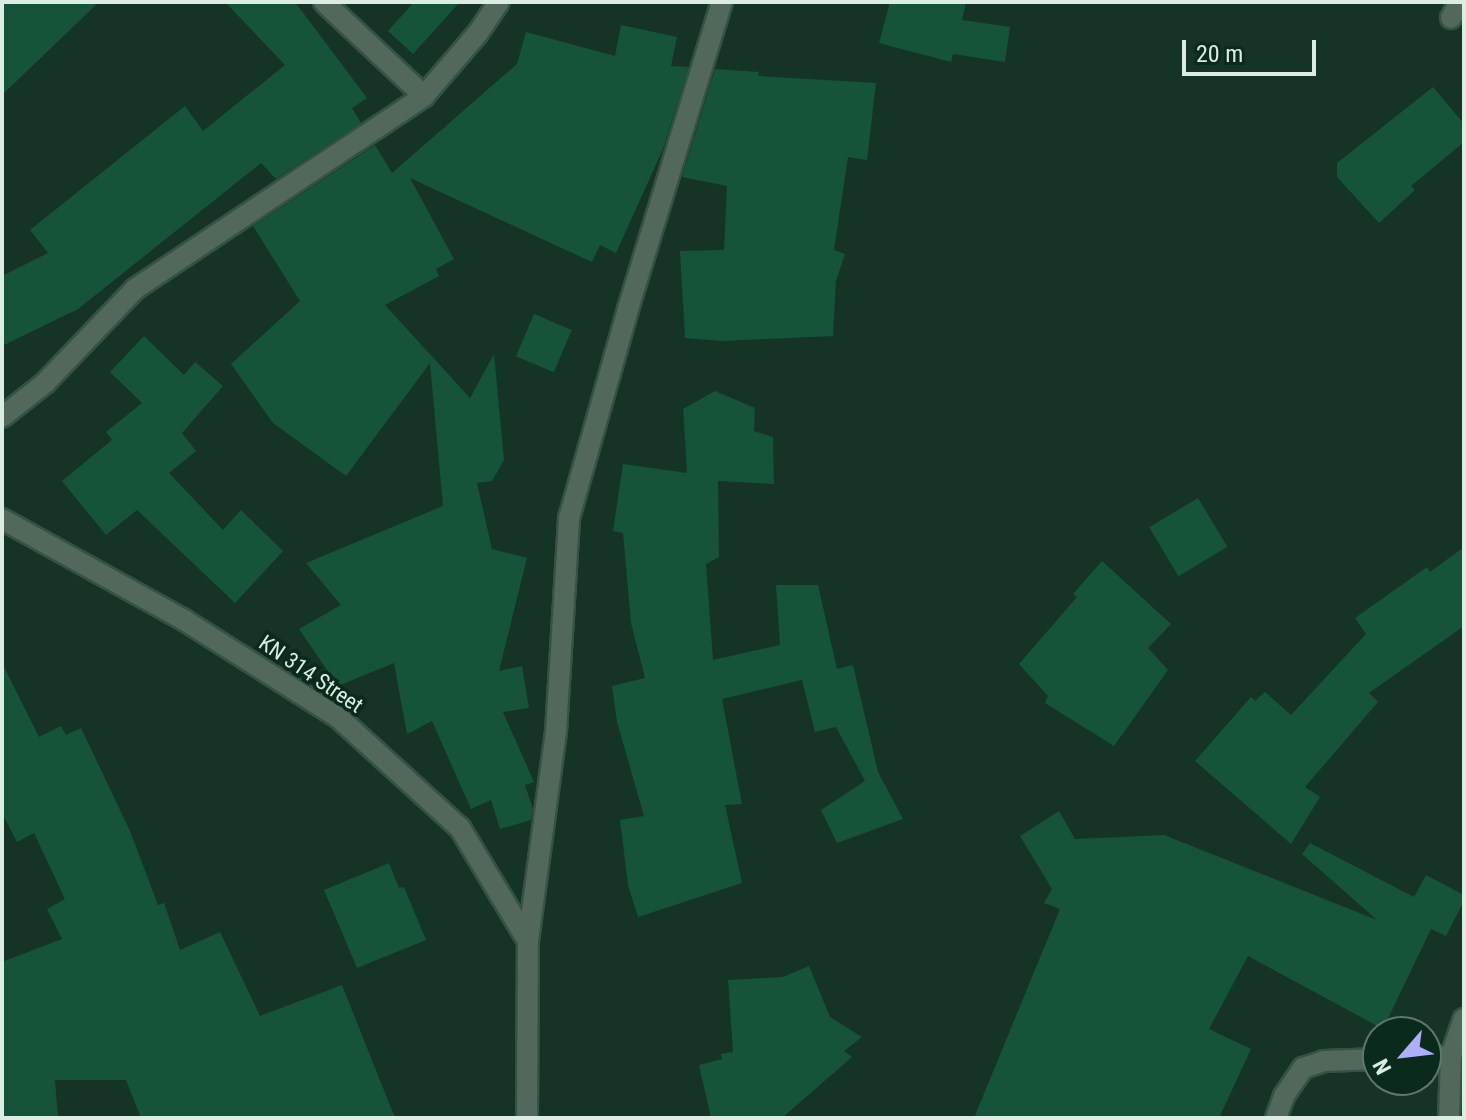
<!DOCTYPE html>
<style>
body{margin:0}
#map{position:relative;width:1466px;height:1120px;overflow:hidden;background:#153425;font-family:"Roboto Condensed",sans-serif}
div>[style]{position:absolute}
.building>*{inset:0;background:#155438;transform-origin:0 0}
.roads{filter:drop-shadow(2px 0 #355243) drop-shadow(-2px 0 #355243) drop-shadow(0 2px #355243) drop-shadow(0 -2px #355243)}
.service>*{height:20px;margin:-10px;padding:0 10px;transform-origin:10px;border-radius:10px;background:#51685b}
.minor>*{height:20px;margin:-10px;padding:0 10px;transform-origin:10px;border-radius:10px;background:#51685b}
span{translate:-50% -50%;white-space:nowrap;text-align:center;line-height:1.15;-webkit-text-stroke:7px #0a2a1b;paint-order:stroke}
.street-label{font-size:22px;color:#dbede3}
.frame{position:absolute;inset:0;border:4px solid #dbede3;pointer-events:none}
.north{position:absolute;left:1362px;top:1016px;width:80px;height:80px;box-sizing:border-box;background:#0a2a1b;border:2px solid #5e786b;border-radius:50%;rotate:242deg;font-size:22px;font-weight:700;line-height:32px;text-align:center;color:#dbede3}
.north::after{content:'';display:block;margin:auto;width:28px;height:36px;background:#afaefa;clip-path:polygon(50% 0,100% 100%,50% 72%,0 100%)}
.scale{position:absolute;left:1182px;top:40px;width:134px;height:36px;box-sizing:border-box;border:4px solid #dbede3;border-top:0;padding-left:10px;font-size:24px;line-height:28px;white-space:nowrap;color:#dbede3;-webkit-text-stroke:6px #0a2a1b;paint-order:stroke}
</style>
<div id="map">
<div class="building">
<i style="clip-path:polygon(2px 2px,99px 2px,2px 95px)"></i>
<i style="clip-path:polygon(225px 2px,295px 2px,367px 98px,352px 108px,361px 123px,276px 179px,261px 163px,78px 309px,2px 346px,2px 276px,48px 253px,30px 230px,185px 106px,203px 131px,285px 65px)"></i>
<i style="clip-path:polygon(414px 2px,460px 2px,413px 54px,388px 31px)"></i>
<i style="clip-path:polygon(890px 2px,966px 2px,962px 20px,1010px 27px,1005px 62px,953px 54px,951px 62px,879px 43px)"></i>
<i style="clip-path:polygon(621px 25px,677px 37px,671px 66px,689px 67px,663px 149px,616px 253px,600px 245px,592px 262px,410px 178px,454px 259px,436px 269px,439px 276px,385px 305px,470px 398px,494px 354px,504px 460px,492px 481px,477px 483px,492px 549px,527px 558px,499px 671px,522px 666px,529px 708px,503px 712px,534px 782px,525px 785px,533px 809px,531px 820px,500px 829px,491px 800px,471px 809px,432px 721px,407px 734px,394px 663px,338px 686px,299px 629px,341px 605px,306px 563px,443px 506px,430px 363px,346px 476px,273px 423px,231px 364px,300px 301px,253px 226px,375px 145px,392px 173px,517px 64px,526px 32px,615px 56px)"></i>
<i style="clip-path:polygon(715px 69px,759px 72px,758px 76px,876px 83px,867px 160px,848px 157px,834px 250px,845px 254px,836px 281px,833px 336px,722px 341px,685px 338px,680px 251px,724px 250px,727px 186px,682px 177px)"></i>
<i style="clip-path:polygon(1433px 87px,1464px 124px,1464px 142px,1411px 186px,1415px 190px,1379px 223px,1337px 177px,1337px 163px)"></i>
<i style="left:534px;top:314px;width:41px;height:46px;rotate:23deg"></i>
<i style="clip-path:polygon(144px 336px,184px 375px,195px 362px,223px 386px,182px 433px,196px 451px,169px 473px,223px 530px,241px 510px,283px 551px,235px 603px,137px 510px,106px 535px,62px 481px,112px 440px,106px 432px,142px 403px,110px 372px)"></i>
<i style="clip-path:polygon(715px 391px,755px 408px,754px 431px,773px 437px,774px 484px,718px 481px,719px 557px,706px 564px,713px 660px,780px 645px,776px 585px,818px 585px,837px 669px,853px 665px,878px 772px,903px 819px,837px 843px,821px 810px,865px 781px,836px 727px,815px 732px,802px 680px,722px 699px,742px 804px,725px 805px,742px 883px,638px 917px,628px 885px,620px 820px,644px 816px,617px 722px,612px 686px,645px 678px,631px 623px,623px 533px,613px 531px,623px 464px,687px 473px,683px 409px)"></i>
<i style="left:1198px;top:498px;width:57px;height:57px;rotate:59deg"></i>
<i style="clip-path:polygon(1464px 547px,1464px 626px,1369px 693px,1378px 702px,1305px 787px,1320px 797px,1291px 844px,1195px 761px,1251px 697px,1255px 701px,1265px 692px,1291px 715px,1366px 634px,1355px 618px,1427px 567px,1430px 572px)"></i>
<i style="clip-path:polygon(1102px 561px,1171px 624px,1148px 648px,1168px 670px,1114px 746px,1045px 703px,1048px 696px,1019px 664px,1077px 597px,1073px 594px)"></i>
<i style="clip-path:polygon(2px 663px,39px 737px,61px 726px,66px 735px,81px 728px,130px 831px,158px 905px,164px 903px,180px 950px,220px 932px,260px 1016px,342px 985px,395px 1118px,141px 1118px,126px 1080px,55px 1080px,58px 1118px,2px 1118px,2px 962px,62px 939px,47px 909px,65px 899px,34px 833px,17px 842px,2px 813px)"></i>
<i style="clip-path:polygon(1059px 811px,1075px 839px,1164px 835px,1377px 920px,1302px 854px,1310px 843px,1414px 897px,1426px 875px,1464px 895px,1464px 901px,1446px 936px,1431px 929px,1383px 1029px,1248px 956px,1209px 1029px,1251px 1049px,1219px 1118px,974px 1118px,1060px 909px,1044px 903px,1052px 889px,1020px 836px)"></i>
<i style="clip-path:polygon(389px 863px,399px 888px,404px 887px,426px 940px,357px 968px,324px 890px)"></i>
<i style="clip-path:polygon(809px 966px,830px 1017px,862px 1037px,844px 1051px,852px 1057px,782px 1118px,711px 1118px,699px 1065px,722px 1059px,721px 1054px,733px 1052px,728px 980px,783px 977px)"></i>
</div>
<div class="roads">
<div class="service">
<i style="left:1426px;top:1057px;width:25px;rotate:-2deg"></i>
<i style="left:1276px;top:1118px;width:23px;rotate:-70deg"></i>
<i style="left:1284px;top:1096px;width:34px;rotate:-56deg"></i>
<i style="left:1303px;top:1068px;width:22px;rotate:-18deg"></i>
<i style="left:1324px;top:1061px;width:54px;rotate:-2.1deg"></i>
</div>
<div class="minor">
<i style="left:324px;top:2px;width:137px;rotate:43.2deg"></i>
<i style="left:1451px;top:18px;width:18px;rotate:-61deg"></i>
<i style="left:2px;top:417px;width:55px;rotate:-38.3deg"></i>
<i style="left:45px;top:383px;width:130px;rotate:-46.2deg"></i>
<i style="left:135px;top:289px;width:348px;rotate:-33.7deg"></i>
<i style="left:424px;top:96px;width:83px;rotate:-49.4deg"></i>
<i style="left:478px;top:33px;width:37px;rotate:-56deg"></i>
<i style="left:2px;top:519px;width:208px;rotate:29deg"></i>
<i style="left:184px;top:620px;width:183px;rotate:32.3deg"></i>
<i style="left:339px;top:718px;width:164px;rotate:42.3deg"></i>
<i style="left:460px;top:828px;width:132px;rotate:59deg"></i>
<i style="left:527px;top:1118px;width:177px;rotate:-89.7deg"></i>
<i style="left:528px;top:941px;width:211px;rotate:-82.4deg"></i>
<i style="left:556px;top:732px;width:214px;rotate:-86.5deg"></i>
<i style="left:569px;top:518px;width:217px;rotate:-74.2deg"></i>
<i style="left:628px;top:309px;width:321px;rotate:-73deg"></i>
<i style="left:1449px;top:1118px;width:62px;rotate:-88.2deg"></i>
<i style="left:1451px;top:1056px;width:39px;rotate:-71deg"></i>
</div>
</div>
<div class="street-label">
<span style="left:311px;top:674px;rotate:34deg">KN 314 Street</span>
</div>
<div class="frame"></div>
<div class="north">N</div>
<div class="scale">20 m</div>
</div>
